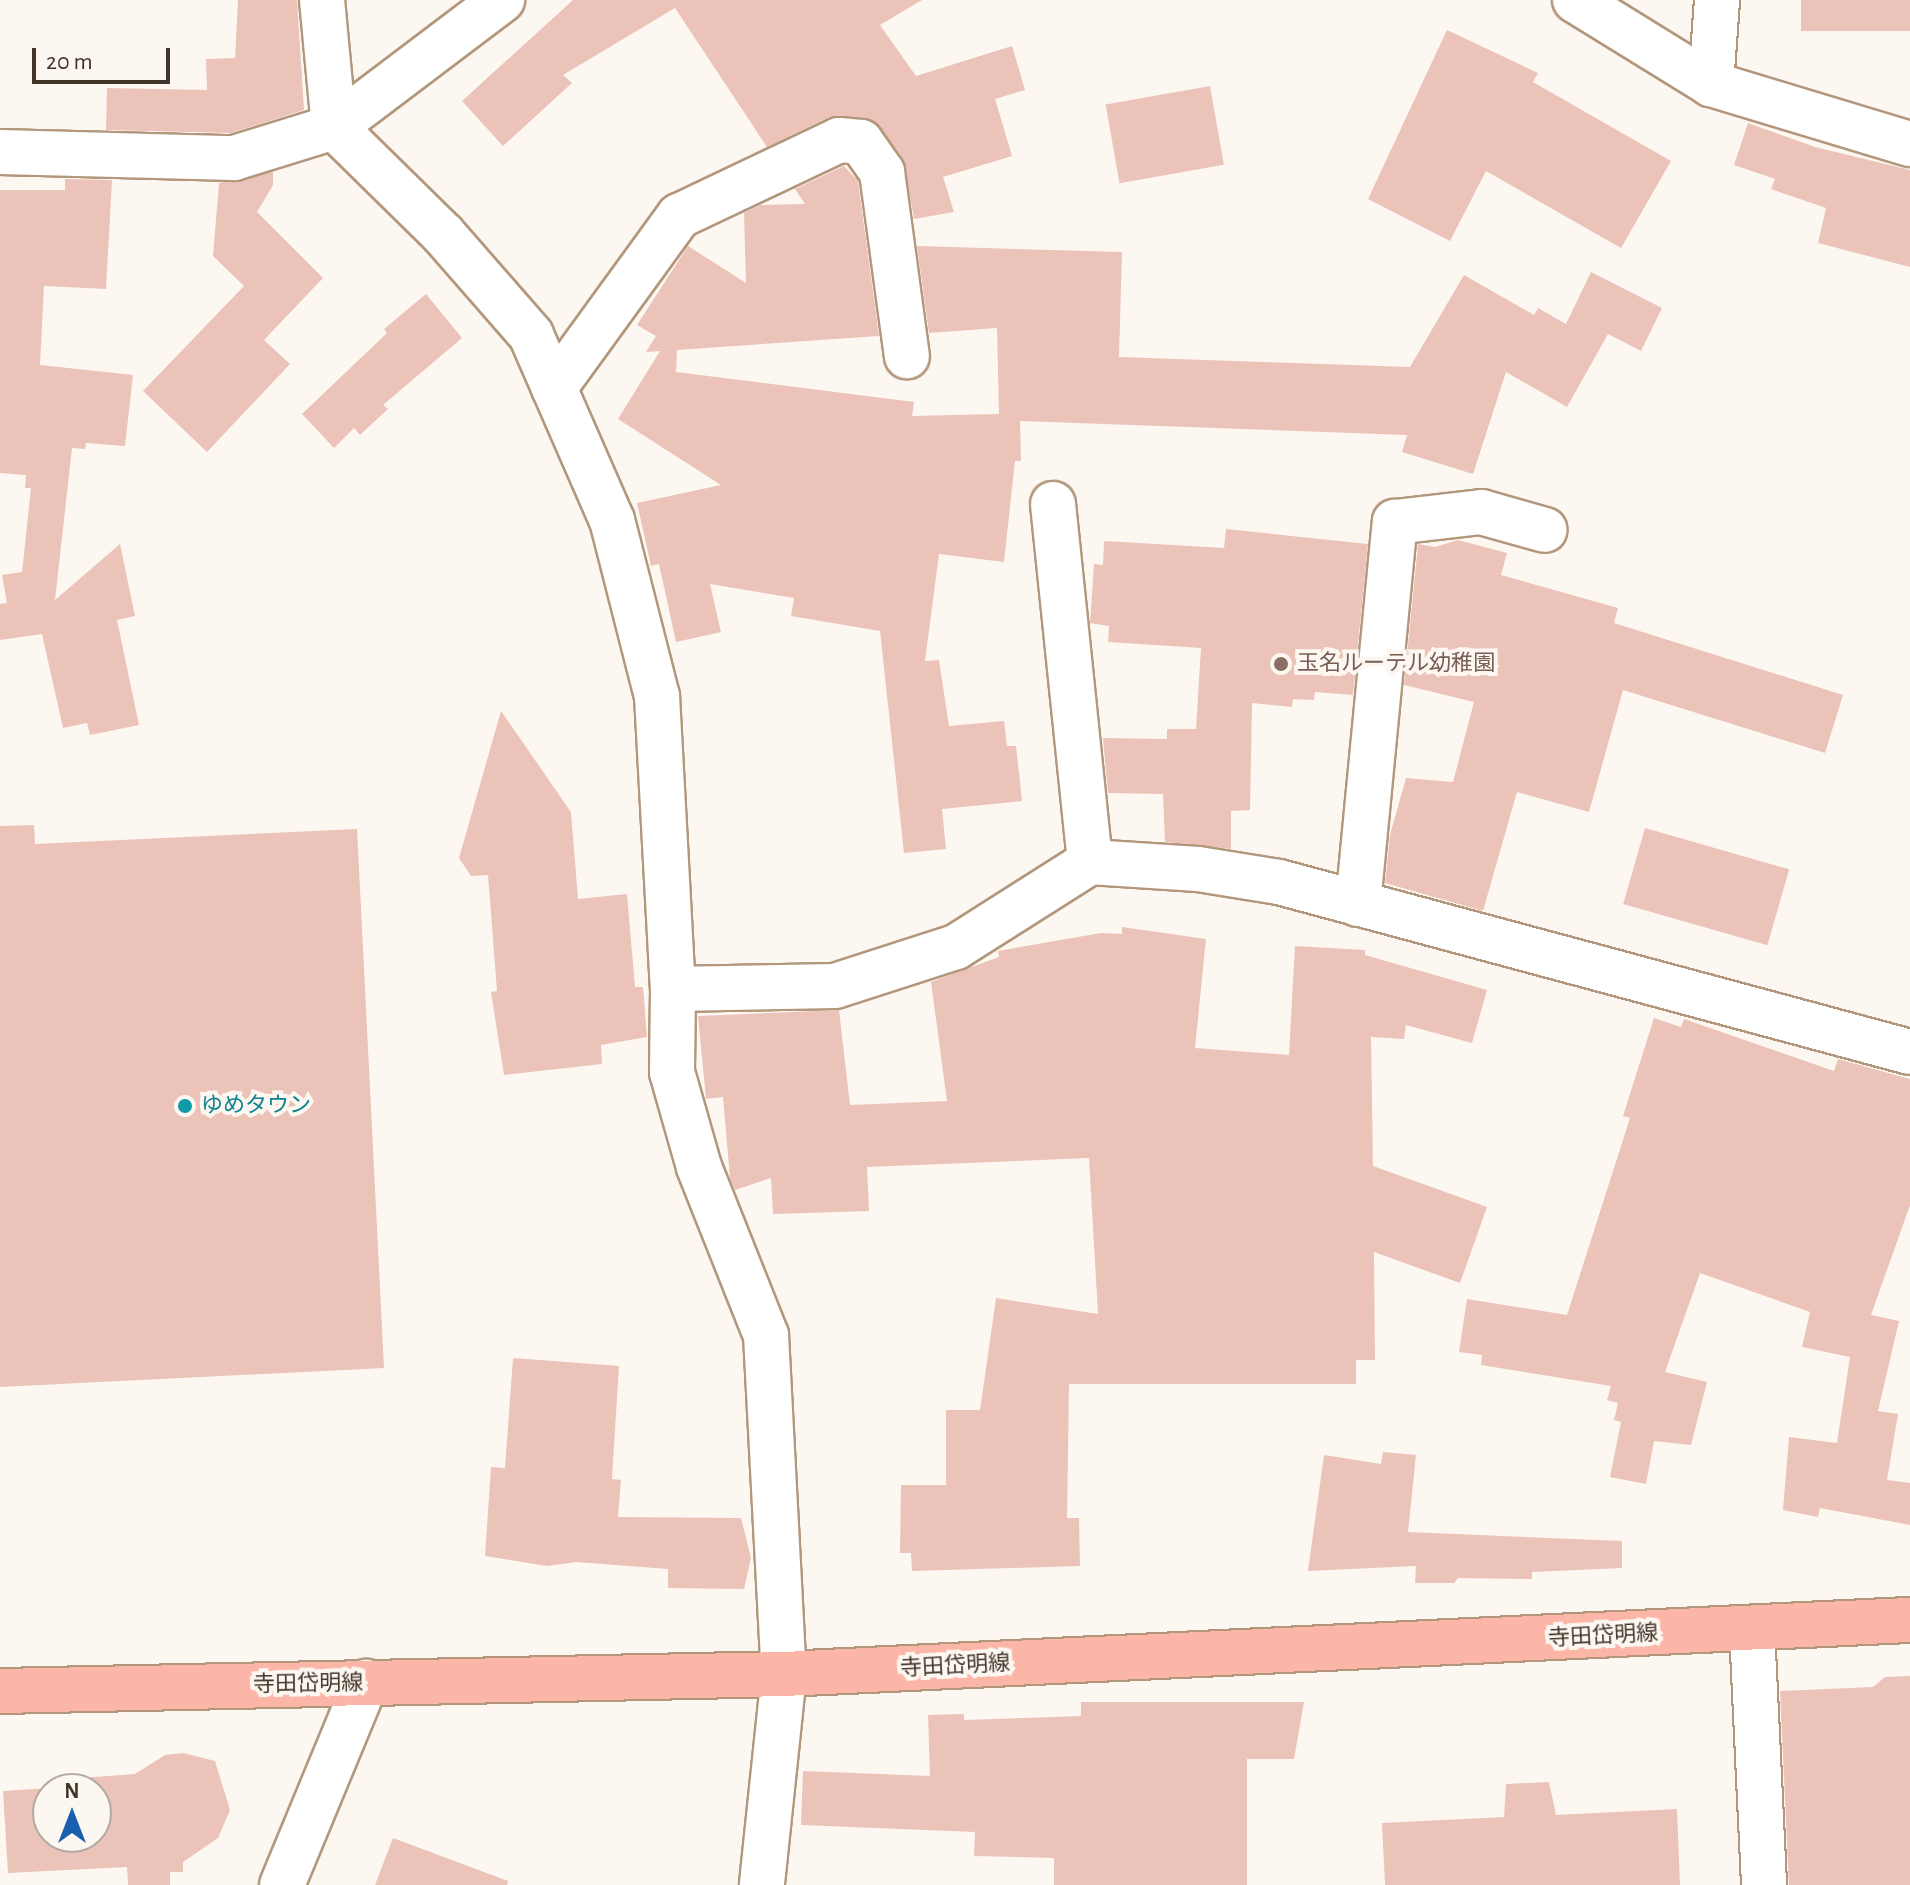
<!DOCTYPE html>
<meta charset="utf-8">
<style>
body{margin:0}
#map{position:relative;width:1910px;height:1885px;overflow:hidden;background:#fdf7f1;font-family:"Alegreya Sans","Noto Sans JP",sans-serif}
div>[style]{position:absolute}
.building>*{inset:0;background:#ecc3b8;transform-origin:0 0}
.roads{filter:drop-shadow(2px 0 #b2977c) drop-shadow(-2px 0 #b2977c) drop-shadow(0 2px #b2977c) drop-shadow(0 -2px #b2977c)}
.minor>*{height:44px;margin:-22px;padding:0 22px;transform-origin:22px;border-radius:22px;background:#fff}
.major>*{height:44px;margin:-22px;padding:0 22px;transform-origin:22px;border-radius:22px;background:#fbb6a8}
.dots>*{width:22px;height:22px;translate:-50% -50%;box-sizing:border-box;border:4px solid #fdf7f1;border-radius:50%}
span{translate:-50% -50%;white-space:nowrap;text-align:center;line-height:1.15;-webkit-text-stroke:8px #fdf7f1;paint-order:stroke}
.education-label{font-size:22px;color:#785e54}
.left{translate:0 -50%;text-align:left}
.culture-label{font-size:22px;color:#0d838f}
.street-label{font-size:22px;color:#42362b}
.north{position:absolute;left:32px;top:1773px;width:80px;height:80px;box-sizing:border-box;background:#fdf7f1;border:2px solid #b2aaa2;border-radius:50%;rotate:0deg;font-size:22px;font-weight:700;line-height:32px;text-align:center;color:#42362b}
.north::after{content:'';display:block;margin:auto;width:28px;height:36px;background:#195faf;clip-path:polygon(50% 0,100% 100%,50% 72%,0 100%)}
.scale{position:absolute;left:32px;top:48px;width:138px;height:36px;box-sizing:border-box;border:4px solid #42362b;border-top:0;padding-left:10px;font-size:24px;line-height:28px;white-space:nowrap;color:#42362b;-webkit-text-stroke:6px #fdf7f1;paint-order:stroke}
</style>
<div id="map">
<div class="building">
<i style="clip-path:polygon(238px 0,297px 0,304px 110px,231px 133px,106px 130px,107px 88px,207px 90px,206px 59px,235px 58px)"></i>
<i style="clip-path:polygon(573px 0,922px 0,880px 25px,916px 76px,1012px 46px,1025px 90px,995px 99px,1012px 156px,943px 177px,954px 212px,914px 219px,903px 158px,874px 121px,829px 117px,767px 147px,675px 8px,563px 75px,572px 83px,503px 146px,462px 101px)"></i>
<i style="left:1801px;top:0;width:109px;height:31px"></i>
<i style="clip-path:polygon(1447px 30px,1538px 73px,1533px 82px,1671px 161px,1621px 248px,1486px 171px,1450px 241px,1368px 199px)"></i>
<i style="left:1210px;top:86px;width:80px;height:106px;rotate:80deg"></i>
<i style="clip-path:polygon(1748px 123px,1815px 147px,1910px 170px,1910px 267px,1818px 243px,1826px 208px,1771px 189px,1775px 179px,1734px 165px)"></i>
<i style="clip-path:polygon(844px 166px,858px 181px,879px 336px,677px 350px,676px 372px,914px 402px,912px 416px,999px 414px,997px 328px,929px 333px,917px 246px,1122px 252px,1119px 357px,1410px 367px,1464px 275px,1534px 315px,1538px 308px,1566px 324px,1591px 272px,1662px 308px,1641px 351px,1608px 334px,1567px 407px,1506px 372px,1473px 474px,1402px 452px,1407px 435px,1020px 421px,1021px 461px,1015px 461px,1004px 562px,939px 554px,925px 661px,939px 660px,949px 726px,1004px 721px,1007px 746px,1016px 746px,1022px 801px,942px 809px,946px 849px,904px 853px,880px 631px,791px 616px,794px 598px,710px 584px,721px 632px,676px 642px,659px 564px,651px 566px,637px 503px,721px 485px,618px 419px,660px 351px,646px 352px,656px 336px,637px 325px,688px 246px,746px 283px,744px 213px,760px 205px,805px 204px,795px 189px)"></i>
<i style="clip-path:polygon(273px 172px,273px 185px,257px 212px,323px 278px,264px 340px,290px 364px,207px 452px,143px 391px,244px 286px,213px 256px,219px 183px)"></i>
<i style="clip-path:polygon(65px 179px,112px 180px,106px 289px,44px 286px,40px 365px,133px 375px,125px 446px,86px 443px,85px 449px,72px 448px,55px 600px,120px 544px,135px 616px,117px 620px,139px 725px,90px 735px,87px 723px,63px 728px,42px 634px,0 640px,0 604px,7px 603px,2px 575px,22px 572px,31px 488px,25px 488px,26px 475px,0 473px,0 190px,65px 190px)"></i>
<i style="clip-path:polygon(426px 294px,462px 338px,383px 405px,388px 409px,360px 435px,354px 428px,334px 448px,302px 414px,387px 333px,384px 329px)"></i>
<i style="clip-path:polygon(1226px 529px,1368px 544px,1353px 695px,1315px 692px,1314px 700px,1293px 699px,1292px 707px,1252px 703px,1250px 810px,1231px 811px,1231px 849px,1165px 842px,1163px 794px,1108px 793px,1103px 738px,1167px 739px,1167px 729px,1196px 729px,1201px 648px,1108px 642px,1109px 626px,1090px 623px,1094px 564px,1103px 565px,1104px 541px,1224px 548px)"></i>
<i style="clip-path:polygon(1458px 540px,1507px 553px,1501px 575px,1618px 608px,1614px 623px,1843px 695px,1825px 753px,1623px 690px,1589px 812px,1517px 792px,1483px 911px,1385px 883px,1390px 835px,1406px 778px,1453px 782px,1474px 702px,1404px 685px,1418px 544px,1435px 547px)"></i>
<i style="clip-path:polygon(501px 711px,571px 812px,578px 899px,627px 894px,635px 987px,643px 987px,647px 1037px,601px 1045px,602px 1064px,504px 1075px,491px 992px,497px 991px,488px 875px,471px 876px,459px 858px)"></i>
<i style="clip-path:polygon(34px 825px,35px 844px,357px 829px,384px 1368px,0 1387px,0 826px)"></i>
<i style="left:1645px;top:828px;width:150px;height:79px;rotate:16deg"></i>
<i style="clip-path:polygon(1122px 927px,1206px 939px,1195px 1048px,1289px 1055px,1295px 946px,1365px 950px,1365px 955px,1487px 990px,1472px 1043px,1406px 1025px,1404px 1039px,1371px 1037px,1373px 1166px,1487px 1207px,1460px 1283px,1374px 1252px,1375px 1360px,1356px 1360px,1356px 1384px,1069px 1384px,1067px 1518px,1079px 1518px,1080px 1566px,912px 1571px,911px 1553px,900px 1553px,901px 1485px,946px 1485px,946px 1410px,980px 1410px,996px 1298px,1098px 1314px,1089px 1158px,867px 1167px,869px 1211px,773px 1214px,771px 1178px,735px 1190px,730px 1178px,723px 1097px,706px 1099px,698px 1016px,839px 1010px,850px 1105px,947px 1101px,931px 982px,999px 957px,998px 951px,1101px 933px,1122px 934px)"></i>
<i style="clip-path:polygon(1654px 1018px,1681px 1027px,1684px 1019px,1834px 1071px,1838px 1059px,1910px 1079px,1910px 1205px,1871px 1315px,1899px 1321px,1878px 1411px,1898px 1414px,1887px 1480px,1910px 1483px,1910px 1525px,1820px 1508px,1818px 1517px,1783px 1510px,1789px 1437px,1837px 1443px,1850px 1357px,1802px 1347px,1810px 1312px,1700px 1273px,1665px 1372px,1707px 1382px,1691px 1445px,1654px 1441px,1646px 1484px,1610px 1477px,1621px 1422px,1614px 1420px,1618px 1403px,1607px 1400px,1611px 1386px,1481px 1365px,1482px 1355px,1459px 1352px,1467px 1299px,1567px 1315px,1630px 1118px,1623px 1116px)"></i>
<i style="clip-path:polygon(513px 1358px,619px 1366px,612px 1479px,621px 1480px,618px 1517px,741px 1518px,751px 1558px,744px 1589px,668px 1588px,668px 1569px,576px 1562px,547px 1566px,485px 1556px,491px 1467px,505px 1468px)"></i>
<i style="clip-path:polygon(1383px 1452px,1416px 1455px,1408px 1532px,1622px 1541px,1622px 1568px,1532px 1572px,1532px 1579px,1458px 1578px,1454px 1583px,1415px 1583px,1416px 1566px,1308px 1571px,1324px 1455px,1381px 1464px)"></i>
<i style="clip-path:polygon(1910px 1676px,1910px 1885px,1789px 1885px,1780px 1691px,1873px 1687px,1885px 1677px)"></i>
<i style="clip-path:polygon(1081px 1702px,1304px 1702px,1294px 1759px,1247px 1759px,1247px 1885px,1054px 1885px,1054px 1858px,974px 1856px,975px 1832px,801px 1825px,803px 1771px,930px 1776px,928px 1715px,964px 1714px,964px 1720px,1081px 1716px)"></i>
<i style="clip-path:polygon(evenodd,183px 1753px,215px 1761px,230px 1810px,218px 1838px,183px 1862px,183px 1872px,170px 1872px,170px 1885px,128px 1885px,127px 1867px,8px 1873px,3px 1791px,67px 1787px,67px 1779px,135px 1774px,165px 1755px,183px 1753px,48px 1789px,96px 1789px,96px 1837px,48px 1837px,48px 1789px)"></i>
<i style="clip-path:polygon(1549px 1782px,1556px 1815px,1677px 1809px,1680px 1885px,1385px 1885px,1382px 1823px,1504px 1817px,1506px 1784px)"></i>
<i style="clip-path:polygon(393px 1838px,508px 1881px,507px 1885px,375px 1885px)"></i>
</div>
<div class="roads">
<div class="minor">
<i style="left:322px;top:0;width:128px;rotate:84.6deg"></i>
<i style="left:334px;top:127px;width:153px;rotate:44.5deg"></i>
<i style="left:443px;top:234px;width:134px;rotate:48.9deg"></i>
<i style="left:531px;top:335px;width:202px;rotate:66.4deg"></i>
<i style="left:612px;top:520px;width:182px;rotate:75.7deg"></i>
<i style="left:657px;top:696px;width:293px;rotate:86.9deg"></i>
<i style="left:673px;top:989px;width:83px;rotate:90.7deg"></i>
<i style="left:672px;top:1072px;width:99px;rotate:74.1deg"></i>
<i style="left:699px;top:1167px;width:181px;rotate:68.3deg"></i>
<i style="left:766px;top:1335px;width:339px;rotate:87deg"></i>
<i style="left:784px;top:1674px;width:212px;rotate:96deg"></i>
<i style="left:1575px;top:0;width:160px;rotate:31.7deg"></i>
<i style="left:1711px;top:84px;width:208px;rotate:16.8deg"></i>
<i style="left:1711px;top:84px;width:84px;rotate:-85.9deg"></i>
<i style="left:0;top:152px;width:234px;rotate:1.5deg"></i>
<i style="left:234px;top:158px;width:105px;rotate:-17.2deg"></i>
<i style="left:334px;top:127px;width:211px;rotate:-37.1deg"></i>
<i style="left:554px;top:388px;width:213px;rotate:-54deg"></i>
<i style="left:679px;top:216px;width:177px;rotate:-25.4deg"></i>
<i style="left:839px;top:140px;width:22px;rotate:5deg"></i>
<i style="left:861px;top:142px;width:37px;rotate:55deg"></i>
<i style="left:882px;top:172px;width:186px;rotate:82.3deg"></i>
<i style="left:1053px;top:504px;width:360px;rotate:84.1deg"></i>
<i style="left:1358px;top:904px;width:384px;rotate:-84.5deg"></i>
<i style="left:1395px;top:522px;width:87px;rotate:-6.6deg"></i>
<i style="left:1481px;top:512px;width:66px;rotate:15.7deg"></i>
<i style="left:673px;top:989px;width:162px;rotate:-1.1deg"></i>
<i style="left:835px;top:986px;width:127px;rotate:-17.9deg"></i>
<i style="left:956px;top:947px;width:159px;rotate:-32.4deg"></i>
<i style="left:1090px;top:862px;width:108px;rotate:3.7deg"></i>
<i style="left:1198px;top:869px;width:82px;rotate:9.1deg"></i>
<i style="left:1279px;top:882px;width:653px;rotate:15.08deg"></i>
<i style="left:1752px;top:1629px;width:256px;rotate:87.3deg"></i>
<i style="left:282px;top:1885px;width:220px;rotate:-67.5deg"></i>
</div>
<div class="major">
<i style="left:0;top:1691px;width:784px;rotate:-1.24deg"></i>
<i style="left:784px;top:1674px;width:1127px;rotate:-2.75deg"></i>
</div>
</div>
<div class="dots">
<i style="left:1281px;top:664px;background:#8d6e63"></i>
<i style="left:185px;top:1106px;background:#0f9aa8"></i>
</div>
<div class="education-label">
<span class="left" style="left:1297px;top:664px">玉名ルーテル幼稚園</span>
</div>
<div class="culture-label">
<span class="left" style="left:201px;top:1106px">ゆめタウン</span>
</div>
<div class="street-label">
<span style="left:1603px;top:1636px;rotate:-3deg">寺田岱明線</span>
<span style="left:955px;top:1666px;rotate:-3deg">寺田岱明線</span>
<span style="left:308px;top:1684px;rotate:-1deg">寺田岱明線</span>
</div>
<div class="north">N</div>
<div class="scale">20 m</div>
</div>
